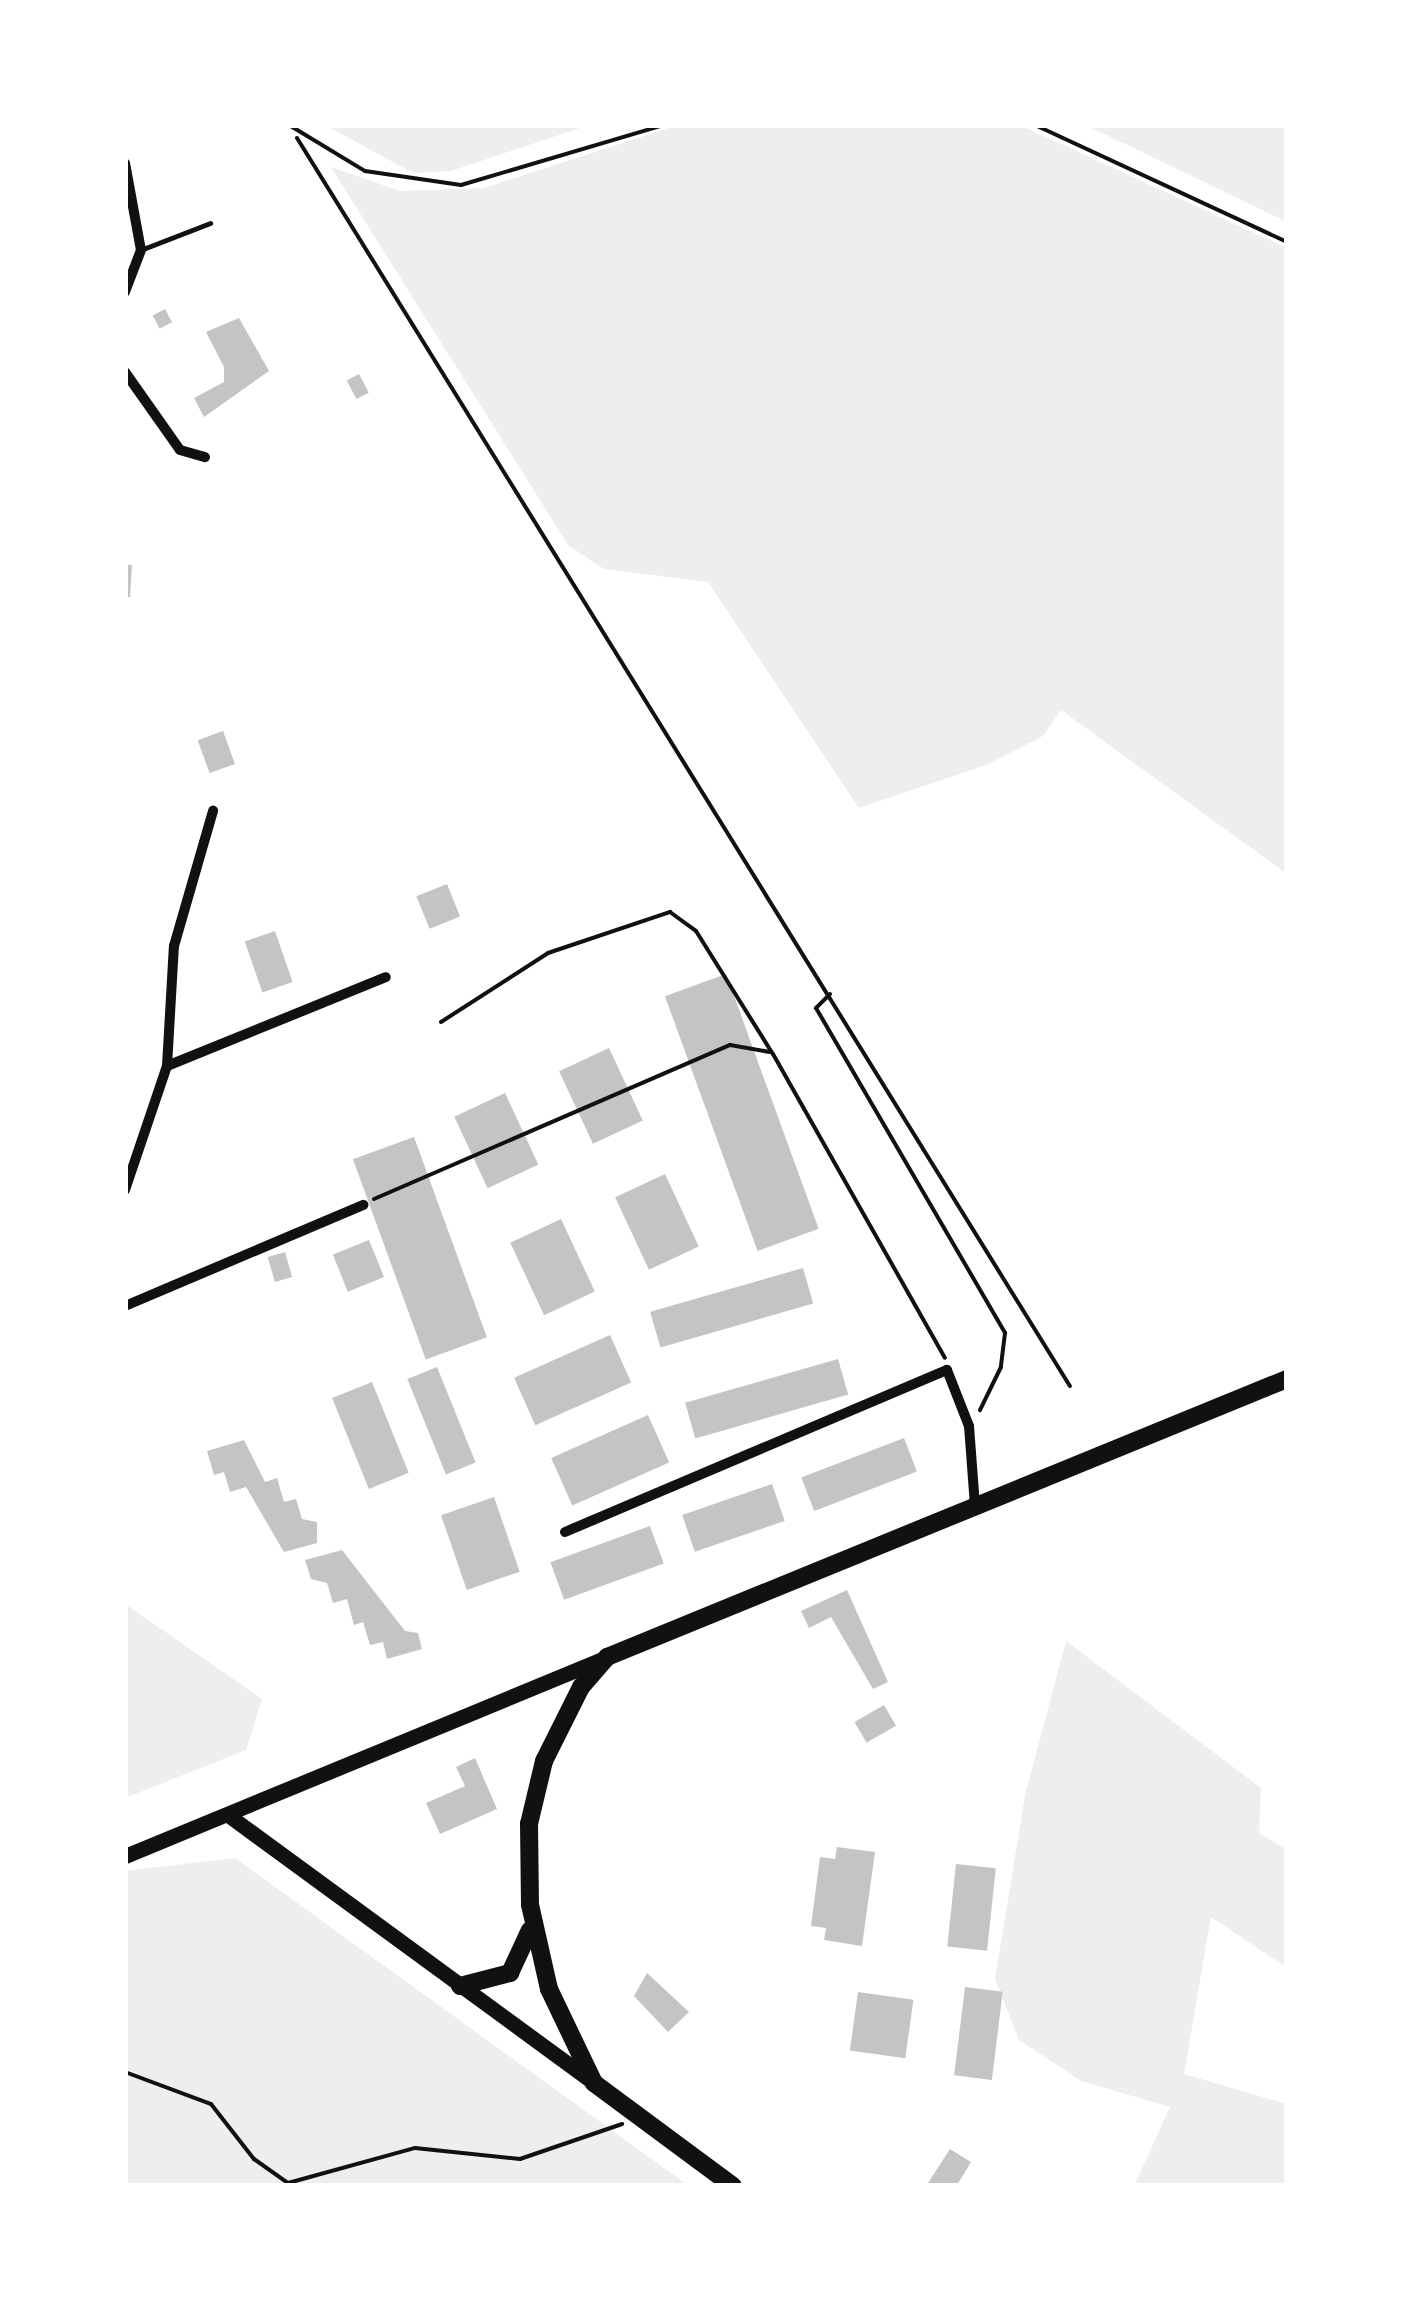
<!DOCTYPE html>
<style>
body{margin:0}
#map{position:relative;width:1412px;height:2311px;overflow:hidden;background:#fff;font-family:Manrope,sans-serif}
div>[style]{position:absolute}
.green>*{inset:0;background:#eee}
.building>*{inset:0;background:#c4c4c4;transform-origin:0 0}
.path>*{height:4px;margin:-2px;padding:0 2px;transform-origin:2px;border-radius:2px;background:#111}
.service>*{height:5px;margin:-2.5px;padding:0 2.5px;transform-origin:2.5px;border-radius:2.5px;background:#111}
.minor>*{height:10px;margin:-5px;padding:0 5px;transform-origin:5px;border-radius:5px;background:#111}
.secondary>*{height:15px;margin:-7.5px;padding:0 7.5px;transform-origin:7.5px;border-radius:7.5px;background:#111}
.trunk>*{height:18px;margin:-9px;padding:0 9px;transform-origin:9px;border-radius:9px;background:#111}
span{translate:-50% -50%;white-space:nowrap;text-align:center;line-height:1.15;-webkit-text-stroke:10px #fff;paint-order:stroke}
.frame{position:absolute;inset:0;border:128px solid #fff;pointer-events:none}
</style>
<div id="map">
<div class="green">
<i style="clip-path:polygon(325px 125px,589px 125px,451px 171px,413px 173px)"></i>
<i style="clip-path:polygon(678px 125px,1020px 125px,1287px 248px,1287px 874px,1061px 710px,1043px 736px,986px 765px,859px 808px,708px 582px,604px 569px,568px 545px,331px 167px,400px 191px,484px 188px)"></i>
<i style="clip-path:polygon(1086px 125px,1279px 125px,1287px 132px,1287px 222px)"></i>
<i style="clip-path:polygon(125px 1604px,262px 1699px,246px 1750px,125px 1798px)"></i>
<i style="clip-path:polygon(1066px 1641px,1261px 1788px,1259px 1833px,1287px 1850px,1287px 1968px,1211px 1917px,1184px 2074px,1287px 2104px,1287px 2186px,1134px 2186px,1170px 2107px,1081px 2081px,1019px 2040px,995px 1979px,1025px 1795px)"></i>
<i style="clip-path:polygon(235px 1858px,689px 2186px,125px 2186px,125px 1871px)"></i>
</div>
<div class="building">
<i style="left:165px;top:309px;width:15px;height:14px;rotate:62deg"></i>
<i style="clip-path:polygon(239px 318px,269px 371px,204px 417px,194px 398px,224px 382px,224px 367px,206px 332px)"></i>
<i style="left:359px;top:374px;width:21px;height:14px;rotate:62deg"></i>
<i style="clip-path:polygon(125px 565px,132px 565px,130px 597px,125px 597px)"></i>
<i style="left:223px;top:731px;width:35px;height:27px;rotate:70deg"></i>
<i style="left:447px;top:884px;width:35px;height:33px;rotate:68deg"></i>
<i style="left:275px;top:931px;width:54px;height:32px;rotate:71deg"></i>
<i style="left:726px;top:974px;width:271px;height:65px;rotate:70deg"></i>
<i style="left:609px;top:1048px;width:80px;height:55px;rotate:65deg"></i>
<i style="left:505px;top:1093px;width:79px;height:56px;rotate:65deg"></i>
<i style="left:414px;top:1137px;width:213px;height:65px;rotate:70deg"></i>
<i style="left:665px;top:1174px;width:80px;height:55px;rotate:65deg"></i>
<i style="left:561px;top:1219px;width:80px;height:56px;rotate:65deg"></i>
<i style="left:369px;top:1240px;width:40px;height:39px;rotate:68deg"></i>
<i style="left:285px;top:1252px;width:26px;height:18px;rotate:74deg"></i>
<i style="left:803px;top:1268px;width:37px;height:159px;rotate:74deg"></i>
<i style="left:610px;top:1335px;width:52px;height:105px;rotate:66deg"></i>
<i style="left:838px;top:1359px;width:37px;height:159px;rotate:74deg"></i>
<i style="left:437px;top:1367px;width:103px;height:32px;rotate:68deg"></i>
<i style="left:372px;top:1382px;width:98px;height:43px;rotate:68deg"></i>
<i style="left:648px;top:1415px;width:52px;height:106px;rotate:66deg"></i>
<i style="left:904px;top:1438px;width:36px;height:110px;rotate:69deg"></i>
<i style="clip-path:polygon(244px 1440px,265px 1482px,277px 1478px,284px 1502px,296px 1499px,302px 1519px,317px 1522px,317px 1543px,284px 1552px,246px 1487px,230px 1492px,224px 1472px,214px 1475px,207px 1451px)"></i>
<i style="left:772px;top:1484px;width:39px;height:95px;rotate:71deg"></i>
<i style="left:494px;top:1497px;width:79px;height:56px;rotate:71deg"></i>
<i style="left:650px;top:1526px;width:40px;height:106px;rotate:70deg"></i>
<i style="clip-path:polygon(342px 1550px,405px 1631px,418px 1633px,422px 1649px,387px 1659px,383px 1642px,370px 1645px,363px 1622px,354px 1625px,347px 1599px,333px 1603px,327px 1583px,311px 1579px,305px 1560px)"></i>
<i style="clip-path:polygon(847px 1590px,888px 1682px,873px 1689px,831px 1617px,809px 1628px,801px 1611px)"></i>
<i style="left:884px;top:1705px;width:24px;height:34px;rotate:60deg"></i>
<i style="clip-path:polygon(475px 1758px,497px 1809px,440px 1834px,426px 1803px,465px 1786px,456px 1767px)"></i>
<i style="clip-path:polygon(837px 1847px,875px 1852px,862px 1946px,824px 1940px,826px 1928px,811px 1926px,820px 1857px,835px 1859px)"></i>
<i style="left:956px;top:1864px;width:40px;height:83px;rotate:6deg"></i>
<i style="clip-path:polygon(647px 1973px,689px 2012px,668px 2032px,634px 1996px)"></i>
<i style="left:965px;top:1987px;width:38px;height:89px;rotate:7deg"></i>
<i style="left:858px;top:1992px;width:56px;height:59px;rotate:8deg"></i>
<i style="clip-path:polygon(950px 2149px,971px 2162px,962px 2177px,956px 2186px,926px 2186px)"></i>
</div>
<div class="path">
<i style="left:289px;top:125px;width:89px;rotate:31.2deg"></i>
<i style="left:365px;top:171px;width:97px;rotate:8.3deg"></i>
<i style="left:461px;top:185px;width:211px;rotate:-16.5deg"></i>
<i style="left:1035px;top:125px;width:278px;rotate:24.9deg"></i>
<i style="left:297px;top:138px;width:1468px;rotate:58.23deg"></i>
<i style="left:830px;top:994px;width:20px;rotate:135deg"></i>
<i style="left:816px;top:1008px;width:376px;rotate:59.8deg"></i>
<i style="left:1005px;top:1333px;width:34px;rotate:97deg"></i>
<i style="left:1001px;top:1367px;width:48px;rotate:116deg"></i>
<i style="left:441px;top:1022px;width:127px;rotate:-32.8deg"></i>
<i style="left:548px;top:953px;width:129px;rotate:-18.6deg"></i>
<i style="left:670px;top:912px;width:32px;rotate:36deg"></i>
<i style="left:696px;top:931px;width:145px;rotate:58deg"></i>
<i style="left:773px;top:1054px;width:349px;rotate:60.5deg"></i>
<i style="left:374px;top:1199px;width:388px;rotate:-23.4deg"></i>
<i style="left:730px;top:1045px;width:40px;rotate:10deg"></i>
<i style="left:125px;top:2072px;width:92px;rotate:20.4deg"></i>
<i style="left:211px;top:2104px;width:70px;rotate:52deg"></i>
<i style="left:254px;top:2159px;width:47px;rotate:35.4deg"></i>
<i style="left:288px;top:2183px;width:132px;rotate:-15.4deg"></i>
<i style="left:415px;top:2148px;width:106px;rotate:6deg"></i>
<i style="left:520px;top:2159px;width:108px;rotate:-18.9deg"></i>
</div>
<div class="service">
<i style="left:143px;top:249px;width:72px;rotate:-21.2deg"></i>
</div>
<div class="minor">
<i style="left:125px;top:163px;width:88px;rotate:79.6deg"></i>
<i style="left:141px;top:250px;width:45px;rotate:110.9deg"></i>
<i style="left:125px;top:372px;width:95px;rotate:54.8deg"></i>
<i style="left:180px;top:450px;width:26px;rotate:16deg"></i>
<i style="left:167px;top:1066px;width:236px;rotate:-22.1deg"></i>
<i style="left:125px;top:1190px;width:131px;rotate:-71.3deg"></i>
<i style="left:167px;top:1066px;width:120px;rotate:-86.7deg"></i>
<i style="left:174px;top:946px;width:141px;rotate:-73.9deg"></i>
<i style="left:125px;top:1306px;width:259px;rotate:-23deg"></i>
<i style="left:565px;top:1532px;width:415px;rotate:-23deg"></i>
<i style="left:947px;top:1370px;width:60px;rotate:68.6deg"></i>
<i style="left:969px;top:1426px;width:80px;rotate:85.7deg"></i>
</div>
<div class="secondary">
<i style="left:228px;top:1815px;width:454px;rotate:36.2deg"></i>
<i style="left:125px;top:1856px;width:521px;rotate:-22.43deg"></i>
</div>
<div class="trunk">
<i style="left:460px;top:1986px;width:52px;rotate:-14.6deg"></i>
<i style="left:510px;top:1973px;width:47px;rotate:-65.1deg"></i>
<i style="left:733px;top:2186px;width:173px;rotate:-143.5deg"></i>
<i style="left:594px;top:2083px;width:104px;rotate:-115.6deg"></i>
<i style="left:549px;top:1989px;width:86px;rotate:-102.7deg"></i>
<i style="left:530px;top:1905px;width:81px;rotate:-90.7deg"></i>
<i style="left:529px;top:1824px;width:65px;rotate:-76.6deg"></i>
<i style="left:544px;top:1761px;width:83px;rotate:-63.4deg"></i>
<i style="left:581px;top:1687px;width:40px;rotate:-49deg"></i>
<i style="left:607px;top:1657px;width:735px;rotate:-22.24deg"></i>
</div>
<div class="frame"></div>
</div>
